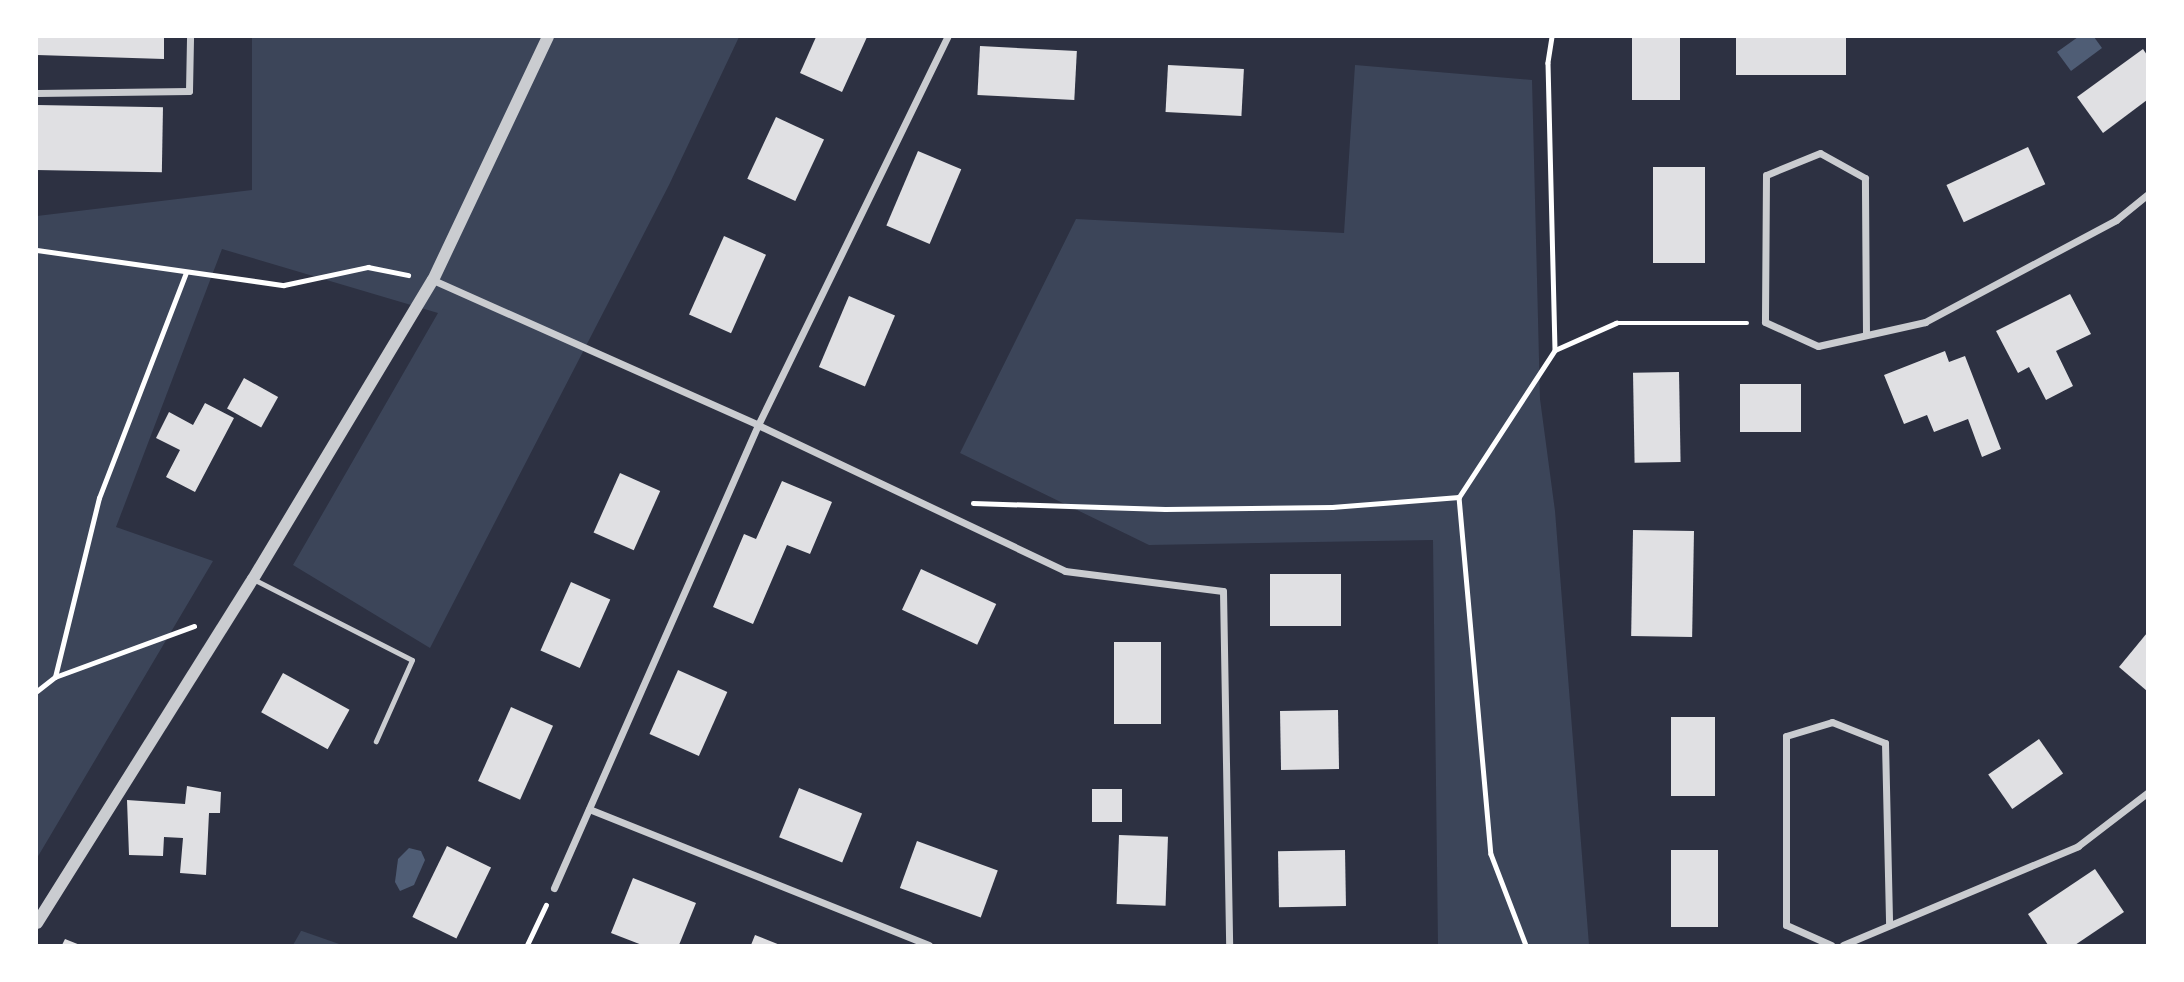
<!DOCTYPE html>
<style>
body{margin:0}
#map{position:relative;width:2184px;height:982px;overflow:hidden;background:#2d3142;font-family:Overpass,sans-serif}
div>[style]{position:absolute}
.green>*{inset:0;background:#3c4559}
.water>*{inset:0;background:#4f5d75}
.building>*{inset:0;background:#e0e0e3;transform-origin:0 0}
.path>*{height:4.5px;margin:-2.25px;padding:0 2.25px;transform-origin:2.25px;border-radius:2.25px;background:#fff}
.service>*{height:5px;margin:-2.5px;padding:0 2.5px;transform-origin:2.5px;border-radius:2.5px;background:#caccd0}
.minor>*{height:7px;margin:-3.5px;padding:0 3.5px;transform-origin:3.5px;border-radius:3.5px;background:#caccd0}
.tertiary>*{height:12px;margin:-6px;padding:0 6px;transform-origin:6px;border-radius:6px;background:#caccd0}
span{translate:-50% -50%;white-space:nowrap;text-align:center;line-height:1.15;-webkit-text-stroke:7px #fff;paint-order:stroke}
.frame{position:absolute;inset:0;border:38px solid #fff;pointer-events:none}
</style>
<div id="map">
<div class="green">
<i style="clip-path:polygon(252px 37px,739px 37px,669px 185px,430px 648px,293px 565px,438px 313px,222px 249px,116px 527px,213px 561px,37px 858px,37px 216px,252px 190px)"></i>
<i style="clip-path:polygon(1355px 65px,1532px 80px,1540px 399px,1555px 511px,1589px 945px,1438px 945px,1433px 540px,1149px 545px,960px 453px,1076px 219px,1344px 233px)"></i>
<i style="clip-path:polygon(301px 931px,302px 931px,342px 945px,293px 945px)"></i>
</div>
<div class="water">
<i style="clip-path:polygon(2078px 37px,2094px 37px,2102px 48px,2071px 71px,2057px 52px)"></i>
<i style="clip-path:polygon(409px 848px,421px 851px,425px 860px,414px 885px,400px 891px,395px 882px,398px 859px)"></i>
</div>
<div class="building">
<i style="clip-path:polygon(37px 37px,164px 37px,164px 59px,37px 55px)"></i>
<i style="clip-path:polygon(816px 37px,867px 37px,842px 92px,800px 73px)"></i>
<i style="left:1632px;top:37px;width:48px;height:63px"></i>
<i style="left:1736px;top:37px;width:110px;height:38px"></i>
<i style="left:980px;top:46px;width:97px;height:49px;rotate:3deg"></i>
<i style="clip-path:polygon(2143px 49px,2147px 55px,2147px 100px,2103px 133px,2077px 97px)"></i>
<i style="left:1168px;top:65px;width:76px;height:47px;rotate:3deg"></i>
<i style="left:37px;top:105px;width:126px;height:65px;rotate:1deg"></i>
<i style="left:776px;top:117px;width:53px;height:68px;rotate:25deg"></i>
<i style="left:2028px;top:147px;width:41px;height:90px;rotate:65deg"></i>
<i style="left:918px;top:151px;width:47px;height:81px;rotate:23deg"></i>
<i style="left:1653px;top:167px;width:52px;height:96px"></i>
<i style="left:724px;top:236px;width:46px;height:86px;rotate:24deg"></i>
<i style="clip-path:polygon(2070px 294px,2091px 334px,2056px 351px,2073px 386px,2046px 400px,2029px 367px,2018px 373px,1996px 331px)"></i>
<i style="left:849px;top:296px;width:50px;height:77px;rotate:23deg"></i>
<i style="clip-path:polygon(1945px 351px,1949px 362px,1965px 356px,2001px 449px,1982px 457px,1968px 419px,1934px 432px,1927px 415px,1904px 424px,1884px 375px)"></i>
<i style="left:1679px;top:372px;width:90px;height:46px;rotate:89deg"></i>
<i style="left:244px;top:378px;width:39px;height:35px;rotate:29deg"></i>
<i style="left:1740px;top:384px;width:61px;height:48px"></i>
<i style="clip-path:polygon(205px 403px,234px 418px,195px 492px,166px 477px,180px 450px,156px 438px,169px 412px,193px 425px)"></i>
<i style="left:620px;top:473px;width:44px;height:65px;rotate:24deg"></i>
<i style="clip-path:polygon(782px 481px,832px 502px,810px 554px,787px 545px,753px 624px,713px 607px,744px 534px,756px 539px)"></i>
<i style="left:1633px;top:530px;width:61px;height:106px;rotate:1deg"></i>
<i style="left:921px;top:569px;width:83px;height:45px;rotate:25deg"></i>
<i style="left:1270px;top:574px;width:71px;height:52px"></i>
<i style="left:571px;top:582px;width:43px;height:75px;rotate:24deg"></i>
<i style="clip-path:polygon(2147px 633px,2147px 691px,2119px 667px)"></i>
<i style="left:1114px;top:642px;width:47px;height:82px"></i>
<i style="left:678px;top:670px;width:54px;height:70px;rotate:24deg"></i>
<i style="left:283px;top:673px;width:76px;height:45px;rotate:29deg"></i>
<i style="left:511px;top:707px;width:46px;height:81px;rotate:24deg"></i>
<i style="left:1338px;top:710px;width:59px;height:58px;rotate:89deg"></i>
<i style="left:1671px;top:717px;width:44px;height:79px"></i>
<i style="left:2039px;top:739px;width:42px;height:62px;rotate:55deg"></i>
<i style="clip-path:polygon(187px 786px,221px 792px,220px 813px,209px 813px,206px 875px,180px 873px,183px 838px,164px 837px,163px 856px,129px 855px,127px 800px,185px 804px)"></i>
<i style="left:799px;top:788px;width:68px;height:53px;rotate:22deg"></i>
<i style="left:1092px;top:789px;width:30px;height:33px"></i>
<i style="left:1119px;top:835px;width:49px;height:69px;rotate:2deg"></i>
<i style="left:917px;top:841px;width:86px;height:50px;rotate:20deg"></i>
<i style="left:447px;top:846px;width:49px;height:79px;rotate:26deg"></i>
<i style="left:1345px;top:850px;width:56px;height:67px;rotate:89deg"></i>
<i style="left:1671px;top:850px;width:47px;height:77px"></i>
<i style="clip-path:polygon(2095px 869px,2124px 912px,2075px 945px,2048px 945px,2028px 914px)"></i>
<i style="clip-path:polygon(633px 878px,696px 903px,679px 945px,642px 945px,611px 933px)"></i>
<i style="clip-path:polygon(755px 935px,780px 945px,751px 945px)"></i>
<i style="clip-path:polygon(65px 939px,80px 945px,62px 945px)"></i>
</div>
<div class="path">
<i style="left:1552px;top:37px;width:26px;rotate:99deg"></i>
<i style="left:1548px;top:63px;width:287px;rotate:88.6deg"></i>
<i style="left:37px;top:250px;width:249px;rotate:8.1deg"></i>
<i style="left:284px;top:285px;width:86px;rotate:-12.1deg"></i>
<i style="left:368px;top:267px;width:41px;rotate:11.3deg"></i>
<i style="left:1459px;top:497px;width:358px;rotate:84.9deg"></i>
<i style="left:1491px;top:854px;width:97px;rotate:69deg"></i>
<i style="left:973px;top:503px;width:192px;rotate:1.8deg"></i>
<i style="left:1165px;top:509px;width:167px;rotate:-0.7deg"></i>
<i style="left:1332px;top:507px;width:127px;rotate:-4.5deg"></i>
<i style="left:1459px;top:497px;width:176px;rotate:-56.9deg"></i>
<i style="left:1555px;top:350px;width:67px;rotate:-23.9deg"></i>
<i style="left:1616px;top:323px;width:131px"></i>
<i style="left:55px;top:677px;width:184px;rotate:-76.2deg"></i>
<i style="left:99px;top:498px;width:241px;rotate:-68.9deg"></i>
<i style="left:37px;top:691px;width:23px;rotate:-38deg"></i>
<i style="left:55px;top:677px;width:148px;rotate:-20.1deg"></i>
<i style="left:527px;top:945px;width:44px;rotate:-64.6deg"></i>
</div>
<div class="service">
<i style="left:253px;top:579px;width:178px;rotate:27deg"></i>
<i style="left:412px;top:660px;width:89px;rotate:114deg"></i>
</div>
<div class="minor">
<i style="left:37px;top:93px;width:152px;rotate:-0.8deg"></i>
<i style="left:189px;top:91px;width:54px;rotate:-88.9deg"></i>
<i style="left:433px;top:280px;width:356px;rotate:24deg"></i>
<i style="left:758px;top:425px;width:340px;rotate:25.4deg"></i>
<i style="left:1065px;top:571px;width:159px;rotate:7.2deg"></i>
<i style="left:1223px;top:591px;width:354px;rotate:89deg"></i>
<i style="left:1866px;top:334px;width:156px;rotate:-90.4deg"></i>
<i style="left:1865px;top:178px;width:51px;rotate:-150.9deg"></i>
<i style="left:1820px;top:153px;width:58px;rotate:157.8deg"></i>
<i style="left:1766px;top:175px;width:147px;rotate:90.4deg"></i>
<i style="left:1765px;top:322px;width:58px;rotate:24.4deg"></i>
<i style="left:1818px;top:346px;width:110px;rotate:-12.6deg"></i>
<i style="left:1925px;top:322px;width:217px;rotate:-28.1deg"></i>
<i style="left:2116px;top:220px;width:40px;rotate:-39deg"></i>
<i style="left:589px;top:809px;width:366px;rotate:21.8deg"></i>
<i style="left:554px;top:888px;width:506px;rotate:-66.22deg"></i>
<i style="left:758px;top:425px;width:432px;rotate:-64deg"></i>
<i style="left:1831px;top:945px;width:49px;rotate:-156deg"></i>
<i style="left:1786px;top:925px;width:189px;rotate:-90deg"></i>
<i style="left:1786px;top:736px;width:48px;rotate:-16.9deg"></i>
<i style="left:1832px;top:722px;width:57px;rotate:21.6deg"></i>
<i style="left:1885px;top:743px;width:182px;rotate:88.7deg"></i>
<i style="left:1843px;top:945px;width:255px;rotate:-22.8deg"></i>
<i style="left:2078px;top:846px;width:87px;rotate:-37.5deg"></i>
</div>
<div class="tertiary">
<i style="left:37px;top:923px;width:406px;rotate:-57.9deg"></i>
<i style="left:253px;top:579px;width:349px;rotate:-59deg"></i>
<i style="left:433px;top:280px;width:269px;rotate:-64.7deg"></i>
</div>
<div class="frame"></div>
</div>
